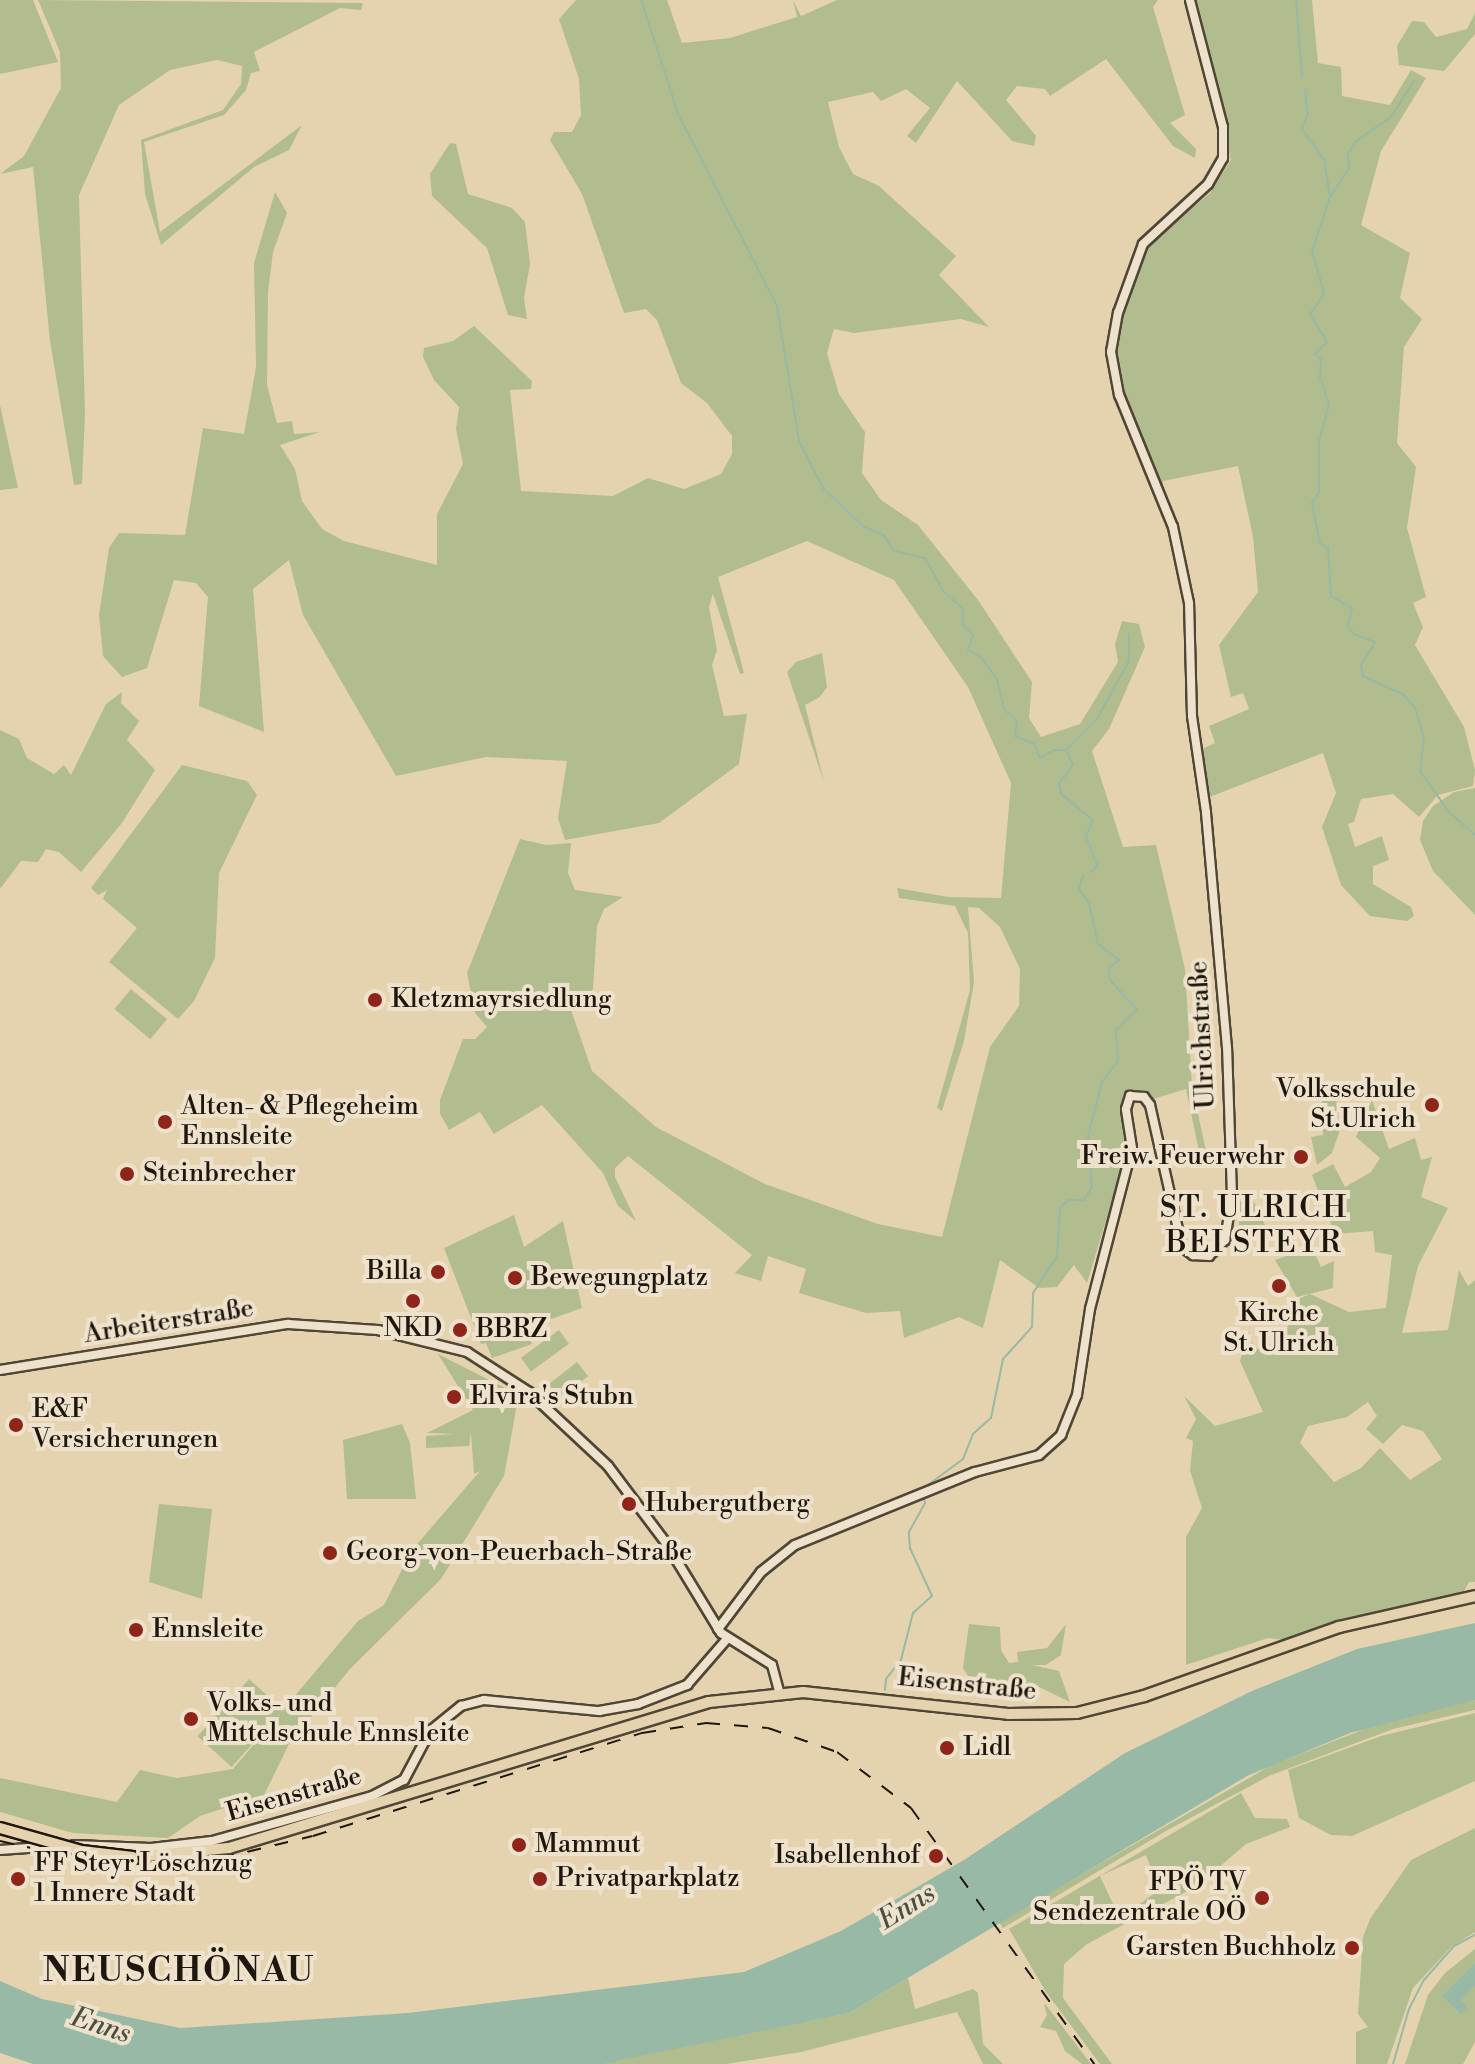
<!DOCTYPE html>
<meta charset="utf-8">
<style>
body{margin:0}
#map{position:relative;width:1475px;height:2064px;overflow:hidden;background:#e5d3b0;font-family:"Libre Bodoni",serif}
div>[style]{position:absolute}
.green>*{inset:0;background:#b1bd8e;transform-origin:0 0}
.water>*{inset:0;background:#97b9a5}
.stream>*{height:2px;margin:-1px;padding:0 1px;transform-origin:1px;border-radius:1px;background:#97b9a5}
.roads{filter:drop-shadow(2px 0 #504636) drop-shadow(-2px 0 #504636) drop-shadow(0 2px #504636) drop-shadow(0 -2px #504636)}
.minor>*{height:8px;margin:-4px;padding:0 4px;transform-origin:4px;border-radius:4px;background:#eee2cc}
.major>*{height:10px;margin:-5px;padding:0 5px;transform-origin:5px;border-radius:5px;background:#e5d3b0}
.rail>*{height:2px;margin-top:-1px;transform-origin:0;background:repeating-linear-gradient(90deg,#1f170d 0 14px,transparent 0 28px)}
.bridges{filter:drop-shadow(2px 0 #1f170d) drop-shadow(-2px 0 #1f170d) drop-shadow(0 2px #1f170d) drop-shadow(0 -2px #1f170d)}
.major-bridge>*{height:10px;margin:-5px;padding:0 5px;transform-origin:5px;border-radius:5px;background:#e5d3b0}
.dots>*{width:22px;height:22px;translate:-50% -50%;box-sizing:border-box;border:4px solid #eee2cc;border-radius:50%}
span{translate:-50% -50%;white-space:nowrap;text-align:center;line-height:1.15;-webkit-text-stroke:8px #eee2cc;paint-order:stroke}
.poi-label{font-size:26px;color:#1f170d}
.left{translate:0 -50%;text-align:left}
.right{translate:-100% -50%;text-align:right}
.street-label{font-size:26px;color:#1f170d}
.water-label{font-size:28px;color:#495042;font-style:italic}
.quarter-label{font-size:30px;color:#1f170d;letter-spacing:2px}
.district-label{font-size:34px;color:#1f170d;font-weight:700;letter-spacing:2px}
</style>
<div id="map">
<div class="green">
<i style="clip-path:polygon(0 0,33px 0,58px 62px,0 74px)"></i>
<i style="clip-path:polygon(38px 0,363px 3px,361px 10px,340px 8px,254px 52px,260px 71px,251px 73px,246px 90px,224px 115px,144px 142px,160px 232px,302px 125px,289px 150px,254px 167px,161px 245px,145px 194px,141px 140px,223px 110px,241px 84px,242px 66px,217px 60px,170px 70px,119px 105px,79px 195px,85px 413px,82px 484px,74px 485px,50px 341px,33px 167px,0 174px,24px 156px,61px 88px,60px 52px)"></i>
<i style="clip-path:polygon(576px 0,667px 0,682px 43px,730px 38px,797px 17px,793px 0,801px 16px,837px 0,1158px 0,1153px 7px,1185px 115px,1170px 123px,1196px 149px,1195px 158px,1173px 146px,1106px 59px,1050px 96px,1045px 89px,1017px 86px,1006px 100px,1036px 136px,1034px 146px,1012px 141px,957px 81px,916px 143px,907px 136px,930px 108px,906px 89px,881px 101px,873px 92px,828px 102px,839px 147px,853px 174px,879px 186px,956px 256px,939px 275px,989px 327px,961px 319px,854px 333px,834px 329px,827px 353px,839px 394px,865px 432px,862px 473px,881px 500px,918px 525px,978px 600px,1032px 682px,1029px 718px,1041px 737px,1080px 724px,1118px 662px,1115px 644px,1122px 621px,1139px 624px,1145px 647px,1109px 729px,1092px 751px,1123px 847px,1156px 845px,1185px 969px,1192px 1086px,1208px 1160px,1201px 1161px,1186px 1089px,1153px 1099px,1148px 1094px,1129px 1095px,1119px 1108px,1126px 1138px,1119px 1177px,1087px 1283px,1074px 1265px,1057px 1287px,1039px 1288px,1000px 1260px,983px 1328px,959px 1317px,904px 1338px,900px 1311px,866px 1313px,799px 1293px,806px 1269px,768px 1256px,761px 1281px,735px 1273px,752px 1255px,628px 1156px,615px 1168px,615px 1177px,636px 1221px,618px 1206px,603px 1173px,542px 1105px,494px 1134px,480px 1112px,449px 1130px,440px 1114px,440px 1100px,463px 1039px,475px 1039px,487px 1027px,475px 1013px,467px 973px,520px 839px,546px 845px,571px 843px,568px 873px,575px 890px,623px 897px,604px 909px,597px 926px,593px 989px,581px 1001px,567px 998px,592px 1071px,656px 1127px,765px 1184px,878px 1224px,942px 1237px,990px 1047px,1019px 1006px,1020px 969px,1000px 927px,979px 908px,968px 907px,974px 982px,964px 1041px,942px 1111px,937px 1108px,970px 990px,968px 933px,955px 906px,899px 898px,897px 888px,948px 897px,1001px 898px,1011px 783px,968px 687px,894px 580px,807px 541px,718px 577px,744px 673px,740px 674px,713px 594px,709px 607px,717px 650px,712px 665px,724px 716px,747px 714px,739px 764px,659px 823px,565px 840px,558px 818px,567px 761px,486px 757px,396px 776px,303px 615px,289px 560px,253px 589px,264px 732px,199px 706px,208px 597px,196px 583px,174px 580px,147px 668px,122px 677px,103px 656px,99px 615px,109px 548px,119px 533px,185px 535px,203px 428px,244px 434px,256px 367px,254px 263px,275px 192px,287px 213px,273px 252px,268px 292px,267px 385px,277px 423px,292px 421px,294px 434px,320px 432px,280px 445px,295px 469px,302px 501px,322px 529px,344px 541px,437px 565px,437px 514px,463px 464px,456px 429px,459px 407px,434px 380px,423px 357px,424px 348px,453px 341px,474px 326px,532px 381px,531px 389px,510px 390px,521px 491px,613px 496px,648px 478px,684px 489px,721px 474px,732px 454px,732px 436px,707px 403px,681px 383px,657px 320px,646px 309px,624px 313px,582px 194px,550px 140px,554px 132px,572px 132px,581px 115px,579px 79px,559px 19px)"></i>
<i style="clip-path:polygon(1193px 0,1312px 0,1318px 63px,1341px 67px,1342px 96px,1390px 105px,1411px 70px,1426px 78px,1381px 151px,1361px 225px,1410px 253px,1400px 298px,1422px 319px,1404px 347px,1397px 443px,1416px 467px,1407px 528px,1426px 597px,1413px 603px,1423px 627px,1415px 645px,1464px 727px,1475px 770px,1473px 786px,1438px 795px,1419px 817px,1393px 794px,1361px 799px,1354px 822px,1348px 824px,1355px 847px,1382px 836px,1389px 860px,1373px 866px,1373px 884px,1411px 907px,1414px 916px,1407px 921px,1370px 916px,1341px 885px,1322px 827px,1336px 793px,1323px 753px,1207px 798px,1200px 750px,1215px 743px,1209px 726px,1249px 709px,1243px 693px,1231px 697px,1219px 645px,1258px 592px,1253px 537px,1238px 466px,1163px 481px,1163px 489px,1124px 401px,1114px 352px,1132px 280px,1149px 244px,1210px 193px,1231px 160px)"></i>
<i style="clip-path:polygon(1475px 13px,1475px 34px,1444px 71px,1399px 65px,1397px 46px,1412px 21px,1424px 22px,1436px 37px,1467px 29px)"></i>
<i style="clip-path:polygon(450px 143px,456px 144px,468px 194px,512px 208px,525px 222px,530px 264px,524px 298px,527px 319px,508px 315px,487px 248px,432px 196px,430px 174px)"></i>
<i style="clip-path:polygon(0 405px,18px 488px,0 490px)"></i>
<i style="clip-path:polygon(822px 653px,827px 687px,820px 697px,805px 705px,824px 782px,787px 672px,796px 662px)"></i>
<i style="clip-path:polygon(122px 692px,121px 703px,139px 721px,127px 740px,155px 770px,122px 823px,81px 872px,59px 852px,46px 849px,38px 862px,21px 861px,0 889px,0 730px,19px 739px,27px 758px,54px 774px,64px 765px,71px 775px,106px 704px)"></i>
<i style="clip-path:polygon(182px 765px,247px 781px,257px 795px,219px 873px,215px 958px,194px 1001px,178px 1019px,109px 962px,137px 928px,103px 899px,107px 890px,98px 895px,91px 888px)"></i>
<i style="clip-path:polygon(1475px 788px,1475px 915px,1433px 871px,1420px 840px,1423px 821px,1433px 806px,1454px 792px)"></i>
<i style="left:131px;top:989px;width:47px;height:26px;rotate:40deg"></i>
<i style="clip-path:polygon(1329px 1092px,1336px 1098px,1340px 1130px,1332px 1153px,1317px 1165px,1311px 1137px,1323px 1135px,1322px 1102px)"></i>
<i style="clip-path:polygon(evenodd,1372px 1100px,1389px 1149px,1415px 1138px,1421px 1160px,1432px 1157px,1421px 1197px,1448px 1208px,1418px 1266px,1402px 1333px,1448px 1330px,1459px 1270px,1468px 1286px,1475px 1280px,1475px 1582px,1469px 1582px,1464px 1591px,1284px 1640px,1268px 1638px,1186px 1665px,1186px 1537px,1202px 1508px,1190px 1471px,1193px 1441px,1186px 1438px,1196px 1419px,1184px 1396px,1215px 1426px,1263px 1412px,1240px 1361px,1247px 1336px,1257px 1349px,1279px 1339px,1296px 1314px,1286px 1304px,1310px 1294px,1349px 1312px,1386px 1308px,1392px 1255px,1375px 1252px,1373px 1231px,1335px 1234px,1312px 1175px,1333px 1164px,1345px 1187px,1371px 1172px,1380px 1158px,1356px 1137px,1372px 1100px,1368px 1402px,1377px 1416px,1366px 1429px,1383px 1444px,1402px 1425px,1423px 1431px,1442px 1459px,1410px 1480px,1380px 1448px,1361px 1468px,1334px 1482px,1300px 1443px,1308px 1426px,1347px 1417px,1368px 1402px)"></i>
<i style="clip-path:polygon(1251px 1196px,1268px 1231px,1239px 1244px,1239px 1202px)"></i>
<i style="clip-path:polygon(514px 1215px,524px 1247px,563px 1221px,582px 1308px,526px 1328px,532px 1344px,492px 1358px,486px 1343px,481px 1344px,444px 1248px)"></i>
<i style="clip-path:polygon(1312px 1247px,1321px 1267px,1334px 1261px,1333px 1288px,1297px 1297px,1275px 1260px)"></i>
<i style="left:559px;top:1330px;width:17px;height:47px;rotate:54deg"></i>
<i style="clip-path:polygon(438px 1354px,513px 1392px,516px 1410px,504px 1476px,441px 1579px,350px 1669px,289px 1744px,264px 1795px,200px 1816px,168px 1838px,73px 1833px,0 1812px,0 1778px,117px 1802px,140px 1770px,177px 1778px,233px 1769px,358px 1621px,384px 1605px,412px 1550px,480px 1471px,474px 1474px,471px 1433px,469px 1446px,426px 1448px,426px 1436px,454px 1434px,427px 1433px,473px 1410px)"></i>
<i style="left:577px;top:1362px;width:18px;height:36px;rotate:52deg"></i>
<i style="clip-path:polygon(402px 1424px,410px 1443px,416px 1499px,347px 1499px,343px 1440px)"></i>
<i style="clip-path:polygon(159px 1504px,212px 1509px,202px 1599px,149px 1582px)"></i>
<i style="clip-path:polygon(969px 1624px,1000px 1627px,1001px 1650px,1009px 1663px,1018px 1662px,1017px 1652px,1047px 1648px,1066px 1624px,1061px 1655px,1046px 1665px,1032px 1665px,1059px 1671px,1070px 1702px,1037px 1686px,1006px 1685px,1005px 1690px,975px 1687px,963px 1668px)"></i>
<i style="left:249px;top:1679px;width:46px;height:77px;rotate:42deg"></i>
<i style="clip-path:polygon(1475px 1700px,1475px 1710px,1393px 1729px,1269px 1776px,1166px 1831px,1003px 1928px,999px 1922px,1270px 1766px,1385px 1721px)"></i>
<i style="clip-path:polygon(1475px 1713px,1475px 1781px,1352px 1836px,1331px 1835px,1299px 1818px,1288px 1770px,1381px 1736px)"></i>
<i style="clip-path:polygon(evenodd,1241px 1793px,1255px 1818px,1287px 1819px,1290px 1827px,1246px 1844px,1197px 1886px,1087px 1944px,1064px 1964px,1063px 1998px,1112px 2064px,1100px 2064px,1046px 1992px,1009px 1929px,1241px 1793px,1146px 1855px,1159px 1890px,1134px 1908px,1114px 1906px,1100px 1876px,1146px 1855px)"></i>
<i style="clip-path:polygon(1475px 1828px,1475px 1932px,1452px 1946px,1413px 1988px,1387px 2064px,1356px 2064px,1356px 2032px,1368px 2027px,1358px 2014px,1363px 1937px,1370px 1919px,1411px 1860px)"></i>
<i style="clip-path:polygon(1475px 1949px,1475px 2042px,1463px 2064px,1405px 2064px,1428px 1995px,1445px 1973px)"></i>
<i style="clip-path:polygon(908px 1978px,915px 2009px,973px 1989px,978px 1993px,983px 2044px,1003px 2064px,983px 2064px,957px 2012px,801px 2052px,726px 2064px,597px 2064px,849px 2013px)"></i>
<i style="clip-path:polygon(1044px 2004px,1046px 2005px,1091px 2064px,1082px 2064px,1065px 2051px,1056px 2031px,1040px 2027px,1047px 2015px)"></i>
</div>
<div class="water">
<i style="clip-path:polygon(1475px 1623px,1475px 1700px,1350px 1733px,1247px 1776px,849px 2013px,602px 2064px,33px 2064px,0 2053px,0 1981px,42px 1999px,180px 2028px,408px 2013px,744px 1972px,841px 1931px,964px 1860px,1125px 1753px,1252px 1691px,1357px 1649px)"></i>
<i style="clip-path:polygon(1475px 1963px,1475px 1986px,1461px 2000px,1467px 2007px,1461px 2014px,1442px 1996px)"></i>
</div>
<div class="stream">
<i style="left:641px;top:0;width:122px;rotate:71.9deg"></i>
<i style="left:679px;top:116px;width:214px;rotate:62.7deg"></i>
<i style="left:777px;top:306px;width:137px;rotate:80.7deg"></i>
<i style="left:799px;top:441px;width:53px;rotate:62.9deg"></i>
<i style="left:823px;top:488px;width:57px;rotate:43.6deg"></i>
<i style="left:864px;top:527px;width:22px;rotate:22deg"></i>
<i style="left:884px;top:535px;width:19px;rotate:58deg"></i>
<i style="left:894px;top:551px;width:32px;rotate:13deg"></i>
<i style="left:925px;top:558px;width:38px;rotate:61deg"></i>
<i style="left:943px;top:591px;width:27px;rotate:42deg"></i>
<i style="left:963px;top:609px;width:16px;rotate:90deg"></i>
<i style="left:963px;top:625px;width:14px;rotate:45deg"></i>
<i style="left:973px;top:635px;width:16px;rotate:108deg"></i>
<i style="left:968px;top:650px;width:13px;rotate:27deg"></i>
<i style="left:980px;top:656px;width:29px;rotate:54deg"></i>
<i style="left:997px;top:679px;width:31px;rotate:77deg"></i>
<i style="left:1004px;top:709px;width:18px;rotate:43deg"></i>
<i style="left:1017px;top:721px;width:15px;rotate:98deg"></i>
<i style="left:1015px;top:736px;width:21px;rotate:23deg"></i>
<i style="left:1034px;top:744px;width:15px;rotate:67deg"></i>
<i style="left:1040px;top:758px;width:16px;rotate:-30deg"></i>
<i style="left:1054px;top:750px;width:12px"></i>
<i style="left:1296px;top:0;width:76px;rotate:85.5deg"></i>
<i style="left:1414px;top:81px;width:43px;rotate:122.6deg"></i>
<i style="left:1391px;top:117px;width:42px;rotate:145.6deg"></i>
<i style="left:1356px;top:141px;width:15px;rotate:122deg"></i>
<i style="left:1348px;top:154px;width:14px;rotate:86deg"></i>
<i style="left:1349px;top:168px;width:35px;rotate:123deg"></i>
<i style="left:1330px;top:197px;width:57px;rotate:108.4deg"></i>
<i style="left:1312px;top:251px;width:45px;rotate:74.4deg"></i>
<i style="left:1324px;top:294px;width:24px;rotate:125deg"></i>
<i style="left:1310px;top:314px;width:33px;rotate:59deg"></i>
<i style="left:1327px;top:342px;width:17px;rotate:135deg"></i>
<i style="left:1315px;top:354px;width:8px;rotate:45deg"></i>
<i style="left:1321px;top:360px;width:17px;rotate:93deg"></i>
<i style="left:1320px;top:377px;width:28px;rotate:72deg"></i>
<i style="left:1329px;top:404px;width:39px;rotate:105deg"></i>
<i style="left:1319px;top:442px;width:51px;rotate:90deg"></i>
<i style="left:1319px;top:493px;width:12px;rotate:125deg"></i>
<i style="left:1312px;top:503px;width:42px;rotate:79deg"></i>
<i style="left:1320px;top:544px;width:9px;rotate:27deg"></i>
<i style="left:1328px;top:548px;width:48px;rotate:86.4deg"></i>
<i style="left:1331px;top:596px;width:24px;rotate:30deg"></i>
<i style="left:1352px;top:608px;width:18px;rotate:103deg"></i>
<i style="left:1348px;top:626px;width:10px;rotate:53deg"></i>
<i style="left:1354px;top:634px;width:22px;rotate:21deg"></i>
<i style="left:1375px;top:642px;width:27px;rotate:121deg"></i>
<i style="left:1361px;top:665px;width:11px;rotate:80deg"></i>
<i style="left:1363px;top:676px;width:45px;rotate:24.9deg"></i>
<i style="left:1404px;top:695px;width:17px;rotate:50deg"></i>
<i style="left:1415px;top:708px;width:31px;rotate:73deg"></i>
<i style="left:1424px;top:738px;width:33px;rotate:97deg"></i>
<i style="left:1420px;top:771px;width:50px;rotate:54.7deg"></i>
<i style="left:1449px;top:812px;width:35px;rotate:41deg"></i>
<i style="left:1305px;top:90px;width:23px;rotate:83deg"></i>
<i style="left:1308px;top:113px;width:17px;rotate:111deg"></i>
<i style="left:1302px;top:129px;width:37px;rotate:54deg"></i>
<i style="left:1324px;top:159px;width:36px;rotate:81deg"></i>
<i style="left:1091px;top:872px;width:9px;rotate:-49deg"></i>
<i style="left:1097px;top:865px;width:31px;rotate:-111deg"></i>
<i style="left:1086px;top:836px;width:17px;rotate:-66deg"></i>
<i style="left:1093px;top:820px;width:41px;rotate:-140.9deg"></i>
<i style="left:1061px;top:794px;width:10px;rotate:-101deg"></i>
<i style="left:1059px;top:784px;width:24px;rotate:-54deg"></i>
<i style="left:1073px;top:765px;width:17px;rotate:-115deg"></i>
<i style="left:1066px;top:750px;width:44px;rotate:-45deg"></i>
<i style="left:1097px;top:719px;width:66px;rotate:-61.1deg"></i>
<i style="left:1129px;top:661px;width:27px;rotate:-90deg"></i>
<i style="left:924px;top:1488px;width:49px;rotate:-36.6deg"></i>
<i style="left:963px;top:1459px;width:27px;rotate:-68deg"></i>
<i style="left:973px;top:1434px;width:24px;rotate:-42deg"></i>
<i style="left:991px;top:1418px;width:60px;rotate:-78.5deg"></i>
<i style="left:1003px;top:1359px;width:43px;rotate:-47.8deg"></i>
<i style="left:1032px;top:1327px;width:34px;rotate:-88deg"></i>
<i style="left:1033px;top:1293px;width:44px;rotate:-57deg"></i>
<i style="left:1057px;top:1256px;width:48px;rotate:-86.4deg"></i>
<i style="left:1060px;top:1208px;width:11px;rotate:-45deg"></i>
<i style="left:1068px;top:1200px;width:16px"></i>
<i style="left:1084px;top:1200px;width:15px;rotate:-58deg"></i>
<i style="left:1092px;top:1187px;width:51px;rotate:-94.5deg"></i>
<i style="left:1088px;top:1136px;width:56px;rotate:-75.5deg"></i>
<i style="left:1102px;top:1082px;width:26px;rotate:-53deg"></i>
<i style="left:1118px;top:1061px;width:31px;rotate:-94deg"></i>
<i style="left:1116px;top:1030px;width:29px;rotate:-44deg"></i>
<i style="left:1137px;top:1010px;width:40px;rotate:-132deg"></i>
<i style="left:1110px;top:980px;width:12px;rotate:-95deg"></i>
<i style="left:1109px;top:968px;width:13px;rotate:-39deg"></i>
<i style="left:1119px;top:960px;width:26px;rotate:-143deg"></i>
<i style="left:1098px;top:944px;width:41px;rotate:-102.7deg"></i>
<i style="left:1089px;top:904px;width:19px;rotate:-122deg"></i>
<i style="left:1079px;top:888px;width:14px;rotate:-73deg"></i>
<i style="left:885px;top:1690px;width:11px;rotate:-85deg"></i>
<i style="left:886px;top:1679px;width:24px;rotate:-52deg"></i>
<i style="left:901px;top:1660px;width:49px;rotate:-75.7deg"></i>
<i style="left:913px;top:1613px;width:25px;rotate:-42deg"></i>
<i style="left:932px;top:1596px;width:53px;rotate:-114.6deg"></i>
<i style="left:910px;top:1548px;width:16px;rotate:-94deg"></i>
<i style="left:909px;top:1532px;width:33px;rotate:-61deg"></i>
<i style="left:925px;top:1503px;width:9px;rotate:-103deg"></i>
<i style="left:1393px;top:2064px;width:57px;rotate:-73.8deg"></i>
<i style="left:1409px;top:2009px;width:33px;rotate:-63deg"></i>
<i style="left:1424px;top:1980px;width:45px;rotate:-48.6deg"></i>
<i style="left:1454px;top:1946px;width:24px;rotate:-28deg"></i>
</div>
<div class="roads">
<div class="minor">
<i style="left:0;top:1370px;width:292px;rotate:-9.1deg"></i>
<i style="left:288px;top:1324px;width:90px;rotate:3.8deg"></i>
<i style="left:378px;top:1330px;width:92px;rotate:13.9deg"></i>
<i style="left:467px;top:1352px;width:74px;rotate:32.8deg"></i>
<i style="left:529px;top:1392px;width:108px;rotate:43.1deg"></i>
<i style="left:608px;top:1466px;width:96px;rotate:53deg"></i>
<i style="left:666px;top:1543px;width:105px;rotate:58.6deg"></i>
<i style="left:721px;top:1633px;width:60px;rotate:32.1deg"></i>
<i style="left:772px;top:1665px;width:28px;rotate:75deg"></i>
<i style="left:718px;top:1629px;width:71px;rotate:-53deg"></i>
<i style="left:761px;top:1572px;width:43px;rotate:-38.5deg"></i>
<i style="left:795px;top:1545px;width:194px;rotate:-22.1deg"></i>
<i style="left:975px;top:1472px;width:66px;rotate:-14.9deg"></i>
<i style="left:1039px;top:1455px;width:30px;rotate:-42deg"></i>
<i style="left:1061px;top:1435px;width:43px;rotate:-68.2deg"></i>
<i style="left:1077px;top:1395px;width:87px;rotate:-81.4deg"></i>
<i style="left:1090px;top:1309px;width:166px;rotate:-75.4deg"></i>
<i style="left:1132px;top:1148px;width:39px;rotate:-99deg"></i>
<i style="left:1126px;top:1109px;width:14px;rotate:-73deg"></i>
<i style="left:1130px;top:1096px;width:14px;rotate:4deg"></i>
<i style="left:1144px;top:1097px;width:10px;rotate:53deg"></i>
<i style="left:1150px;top:1105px;width:146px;rotate:77.3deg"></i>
<i style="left:1182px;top:1247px;width:14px;rotate:36deg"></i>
<i style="left:1193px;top:1255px;width:16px;rotate:4deg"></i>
<i style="left:1209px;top:1256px;width:23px;rotate:-45deg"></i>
<i style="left:1225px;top:1240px;width:45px;rotate:-81deg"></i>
<i style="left:1232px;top:1196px;width:148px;rotate:-91.9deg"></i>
<i style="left:1227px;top:1048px;width:237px;rotate:-95.1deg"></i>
<i style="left:1206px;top:812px;width:97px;rotate:-98.3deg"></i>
<i style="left:1192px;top:716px;width:113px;rotate:-91.5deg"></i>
<i style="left:1189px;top:603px;width:78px;rotate:-101.9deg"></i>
<i style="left:1173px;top:527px;width:143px;rotate:-112.2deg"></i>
<i style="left:1119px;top:395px;width:44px;rotate:-100.5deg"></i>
<i style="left:1111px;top:352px;width:40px;rotate:-80deg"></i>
<i style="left:1118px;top:313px;width:73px;rotate:-70.1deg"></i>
<i style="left:1143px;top:244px;width:88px;rotate:-42.7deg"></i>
<i style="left:1208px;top:184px;width:30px;rotate:-60deg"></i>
<i style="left:1223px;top:158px;width:31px;rotate:-90deg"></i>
<i style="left:1223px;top:127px;width:131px;rotate:-104.6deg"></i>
<i style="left:74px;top:1845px;width:77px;rotate:2.2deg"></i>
<i style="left:151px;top:1848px;width:61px;rotate:-6.5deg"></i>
<i style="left:212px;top:1841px;width:166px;rotate:-15.7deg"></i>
<i style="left:372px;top:1796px;width:36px;rotate:-27deg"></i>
<i style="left:404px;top:1780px;width:55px;rotate:-62deg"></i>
<i style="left:430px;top:1731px;width:40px;rotate:-39deg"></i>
<i style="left:461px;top:1706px;width:24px;rotate:-15deg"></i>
<i style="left:484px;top:1700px;width:116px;rotate:5.5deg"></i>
<i style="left:599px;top:1711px;width:40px;rotate:-10deg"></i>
<i style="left:638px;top:1704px;width:53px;rotate:-21.2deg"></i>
<i style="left:687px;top:1685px;width:61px;rotate:-49deg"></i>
<i style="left:0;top:1850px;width:56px;rotate:-4.1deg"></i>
</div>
<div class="major">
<i style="left:133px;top:1857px;width:96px;rotate:-5.4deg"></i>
<i style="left:229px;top:1848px;width:502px;rotate:-16.92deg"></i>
<i style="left:709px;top:1702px;width:95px;rotate:-6.1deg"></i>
<i style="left:803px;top:1692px;width:206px;rotate:6.1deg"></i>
<i style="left:1008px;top:1714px;width:69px;rotate:-0.8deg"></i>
<i style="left:1077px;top:1713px;width:69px;rotate:-14.2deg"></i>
<i style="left:1144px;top:1696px;width:207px;rotate:-19.5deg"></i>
<i style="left:1339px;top:1627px;width:139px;rotate:-12.8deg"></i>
</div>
</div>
<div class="rail">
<i style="left:0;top:1841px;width:100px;rotate:12.7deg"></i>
<i style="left:98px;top:1863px;width:95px;rotate:1.2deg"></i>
<i style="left:193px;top:1865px;width:123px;rotate:-13.6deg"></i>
<i style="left:313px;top:1836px;width:345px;rotate:-17.4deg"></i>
<i style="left:642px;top:1733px;width:65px;rotate:-8.9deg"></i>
<i style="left:706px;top:1723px;width:62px;rotate:4.6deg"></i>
<i style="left:768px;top:1728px;width:73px;rotate:19.2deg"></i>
<i style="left:837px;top:1752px;width:93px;rotate:37.1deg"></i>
<i style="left:911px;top:1808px;width:315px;rotate:54.4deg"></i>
</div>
<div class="bridges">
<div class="major-bridge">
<i style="left:0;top:1828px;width:85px;rotate:15.7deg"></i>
<i style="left:82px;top:1851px;width:51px;rotate:6.7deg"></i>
</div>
</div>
<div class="dots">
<i style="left:375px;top:1000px;background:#8f2418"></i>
<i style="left:1432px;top:1105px;background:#8f2418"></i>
<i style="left:165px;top:1122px;background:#8f2418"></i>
<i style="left:1301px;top:1157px;background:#8f2418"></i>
<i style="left:127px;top:1174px;background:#8f2418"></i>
<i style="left:438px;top:1272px;background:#8f2418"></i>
<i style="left:515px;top:1278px;background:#8f2418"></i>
<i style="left:1279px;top:1286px;background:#8f2418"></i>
<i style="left:413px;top:1301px;background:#8f2418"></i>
<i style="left:460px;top:1330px;background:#8f2418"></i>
<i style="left:454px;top:1397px;background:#8f2418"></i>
<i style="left:16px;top:1425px;background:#8f2418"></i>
<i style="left:629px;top:1504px;background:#8f2418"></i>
<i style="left:330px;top:1553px;background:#8f2418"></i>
<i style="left:136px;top:1630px;background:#8f2418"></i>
<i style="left:191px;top:1719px;background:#8f2418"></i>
<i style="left:947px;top:1748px;background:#8f2418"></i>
<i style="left:519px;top:1845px;background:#8f2418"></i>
<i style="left:936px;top:1856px;background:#8f2418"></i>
<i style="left:18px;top:1879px;background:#8f2418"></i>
<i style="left:540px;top:1879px;background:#8f2418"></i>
<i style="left:1262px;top:1898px;background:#8f2418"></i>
<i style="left:1352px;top:1948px;background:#8f2418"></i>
</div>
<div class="poi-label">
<span class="left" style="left:391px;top:1000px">Kletzmayrsiedlung</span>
<span class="right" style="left:1416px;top:1105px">Volksschule<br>St.Ulrich</span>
<span class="left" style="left:181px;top:1122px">Alten- &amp; Pflegeheim<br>Ennsleite</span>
<span class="right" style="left:1285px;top:1157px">Freiw. Feuerwehr</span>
<span class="left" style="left:143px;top:1174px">Steinbrecher</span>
<span class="right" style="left:422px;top:1272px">Billa</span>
<span class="left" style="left:531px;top:1278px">Bewegungplatz</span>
<span style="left:1279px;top:1329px">Kirche<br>St. Ulrich</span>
<span style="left:413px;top:1329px">NKD</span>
<span class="left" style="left:476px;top:1330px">BBRZ</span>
<span class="left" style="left:470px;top:1397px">Elvira's Stubn</span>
<span class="left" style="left:32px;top:1425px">E&amp;F<br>Versicherungen</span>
<span class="left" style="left:645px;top:1504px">Hubergutberg</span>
<span class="left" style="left:346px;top:1553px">Georg-von-Peuerbach-Straße</span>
<span class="left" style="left:152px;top:1630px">Ennsleite</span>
<span class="left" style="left:207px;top:1719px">Volks- und<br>Mittelschule Ennsleite</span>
<span class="left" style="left:963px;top:1748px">Lidl</span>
<span class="left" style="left:535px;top:1845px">Mammut</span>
<span class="right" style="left:920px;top:1856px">Isabellenhof</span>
<span class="left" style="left:34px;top:1879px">FF Steyr Löschzug<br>1 Innere Stadt</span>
<span class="left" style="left:556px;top:1879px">Privatparkplatz</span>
<span class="right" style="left:1246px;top:1898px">FPÖ TV<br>Sendezentrale OÖ</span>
<span class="right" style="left:1336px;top:1948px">Garsten Buchholz</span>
</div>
<div class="street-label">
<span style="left:1203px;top:1035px;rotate:-93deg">Ulrichstraße</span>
<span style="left:169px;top:1322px;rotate:-9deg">Arbeiterstraße</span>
<span style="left:967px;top:1685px;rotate:6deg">Eisenstraße</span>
<span style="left:294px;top:1795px;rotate:-16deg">Eisenstraße</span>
</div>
<div class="water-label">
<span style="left:907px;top:1907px;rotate:-32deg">Enns</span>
<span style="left:101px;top:2026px;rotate:18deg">Enns</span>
</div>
<div class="quarter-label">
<span style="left:1254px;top:1225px">ST. ULRICH<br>BEI STEYR</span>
</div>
<div class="district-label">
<span style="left:179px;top:1972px">NEUSCHÖNAU</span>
</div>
</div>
